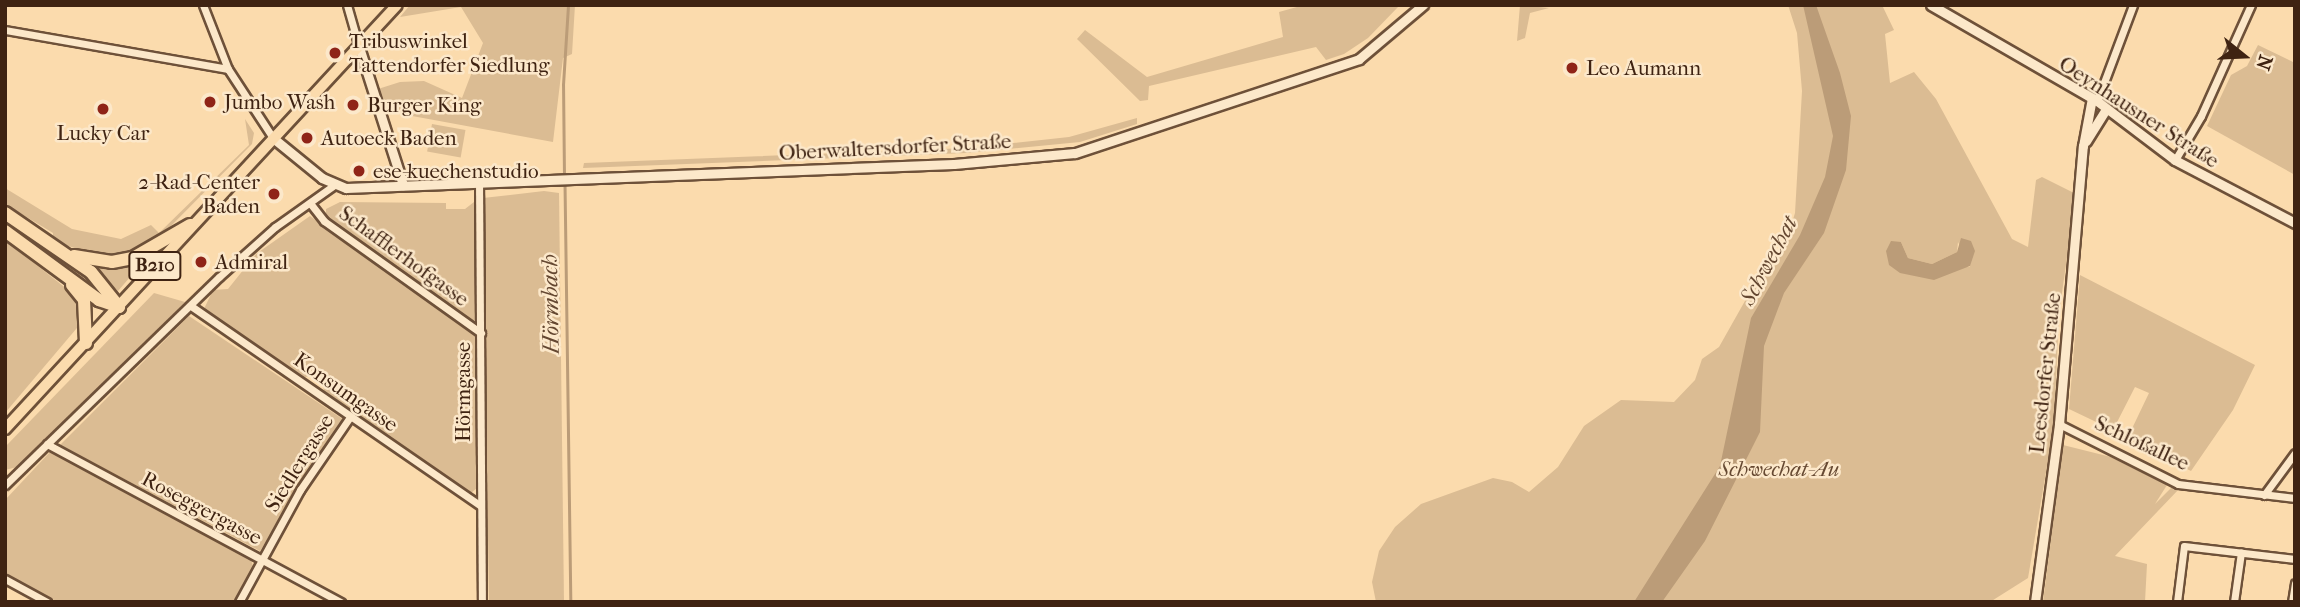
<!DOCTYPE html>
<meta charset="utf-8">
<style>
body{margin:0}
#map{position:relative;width:2300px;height:607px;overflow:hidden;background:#fbdbad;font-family:"IM FELL French Canon",serif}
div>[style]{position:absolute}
.green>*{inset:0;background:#dbbc93;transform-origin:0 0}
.water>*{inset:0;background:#bb9c78}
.stream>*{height:2.5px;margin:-1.25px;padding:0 1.25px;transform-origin:1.25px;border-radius:1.25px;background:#bb9c78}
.roads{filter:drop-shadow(2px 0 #6e5139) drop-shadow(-2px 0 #6e5139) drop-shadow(0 2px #6e5139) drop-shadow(0 -2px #6e5139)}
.minor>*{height:7px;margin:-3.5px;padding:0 3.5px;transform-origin:3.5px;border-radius:3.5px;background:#fce8ca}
.tertiary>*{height:9px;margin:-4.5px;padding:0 4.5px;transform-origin:4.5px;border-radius:4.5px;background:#fce8ca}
.primary>*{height:10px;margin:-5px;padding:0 5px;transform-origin:5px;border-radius:5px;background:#fbdbad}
.motorway>*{height:12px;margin:-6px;padding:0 6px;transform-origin:6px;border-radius:6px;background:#fbdbad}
.dots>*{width:19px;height:19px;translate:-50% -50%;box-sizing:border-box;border:4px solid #fce8ca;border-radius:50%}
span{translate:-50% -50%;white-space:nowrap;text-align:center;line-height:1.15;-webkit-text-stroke:5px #fce8ca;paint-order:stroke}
.shield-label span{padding:2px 5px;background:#fce8ca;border:2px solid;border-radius:5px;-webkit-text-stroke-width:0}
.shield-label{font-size:19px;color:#3f2312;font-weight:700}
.poi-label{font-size:21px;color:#3f2312}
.left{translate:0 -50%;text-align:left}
.right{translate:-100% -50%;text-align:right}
.street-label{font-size:21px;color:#3f2312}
.park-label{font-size:21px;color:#664932;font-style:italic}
.water-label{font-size:23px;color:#644731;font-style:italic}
.frame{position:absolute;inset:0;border:7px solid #3f2312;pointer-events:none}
.north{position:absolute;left:2209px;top:21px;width:70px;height:70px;-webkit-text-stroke:5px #fce8ca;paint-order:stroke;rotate:108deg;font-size:19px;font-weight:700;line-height:28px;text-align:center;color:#3f2312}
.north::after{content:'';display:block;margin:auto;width:24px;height:32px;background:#3f2312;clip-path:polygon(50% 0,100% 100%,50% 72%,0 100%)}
</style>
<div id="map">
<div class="green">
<i style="clip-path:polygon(410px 5px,575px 5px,572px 54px,563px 58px,553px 142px,385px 111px,378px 89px,400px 82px,424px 81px,462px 98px,483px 43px,461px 7px,400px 17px)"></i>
<i style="clip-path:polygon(1304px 5px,1399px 6px,1368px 38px,1344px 54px,1326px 60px,1316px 47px,1149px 86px,1148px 100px,1140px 101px,1077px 39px,1085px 30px,1147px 77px,1283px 37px,1279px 12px)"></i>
<i style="clip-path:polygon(1520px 5px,1549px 8px,1530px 13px,1525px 38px,1517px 41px)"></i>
<i style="clip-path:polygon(evenodd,1788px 5px,1882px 5px,1894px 30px,1885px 34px,1890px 83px,1914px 72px,1936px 99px,2012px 239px,2028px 247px,2036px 180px,2042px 177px,2076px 194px,2059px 314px,2054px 425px,2028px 578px,1990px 602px,1376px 602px,1372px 582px,1379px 551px,1395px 527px,1421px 504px,1493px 478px,1512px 482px,1529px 492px,1558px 467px,1584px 426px,1621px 400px,1674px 402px,1695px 380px,1702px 359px,1719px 347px,1750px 292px,1785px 245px,1795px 213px,1802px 91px,1797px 33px,1788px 5px,1901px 242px,1908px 258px,1932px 264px,1957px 252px,1958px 242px,1970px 267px,1889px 265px,1901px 242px)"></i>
<i style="clip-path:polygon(2258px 45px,2295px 63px,2295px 175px,2207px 126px,2231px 75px,2247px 66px)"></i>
<i style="clip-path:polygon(1137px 118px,1137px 124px,1080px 142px,966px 153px,583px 168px,584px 163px,968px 148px,1069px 137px)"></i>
<i style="clip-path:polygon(245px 119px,254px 133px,252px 144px,168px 229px,130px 254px,104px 257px,65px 245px,53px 238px,53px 233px,5px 204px,5px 188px,72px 229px,121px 239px,151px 225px,159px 233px,249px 145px)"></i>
<i style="left:432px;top:124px;width:34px;height:28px;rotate:10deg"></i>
<i style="clip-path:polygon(544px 191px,559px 193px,564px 602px,489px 602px,483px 198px)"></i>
<i style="clip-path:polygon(340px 202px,446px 203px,446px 209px,465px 209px,474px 202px,476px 320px,469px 321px,326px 216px,326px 209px)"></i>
<i style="clip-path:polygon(310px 216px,475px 336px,477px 488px,471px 493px,324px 392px,323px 383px,312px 376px,305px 377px,203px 311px,213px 290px,228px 289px,256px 254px)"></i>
<i style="clip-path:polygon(5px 240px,77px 297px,82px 322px,5px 413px)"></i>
<i style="clip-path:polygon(143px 262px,118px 291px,89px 265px,112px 267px)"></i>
<i style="clip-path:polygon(2080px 275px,2255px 365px,2233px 410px,2191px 471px,2127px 439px,2149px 393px,2135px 387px,2113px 430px,2069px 409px)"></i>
<i style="clip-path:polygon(154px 293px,185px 302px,17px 467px,5px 470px,5px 447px)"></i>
<i style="clip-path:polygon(189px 316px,344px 420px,260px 551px,60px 445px)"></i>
<i style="clip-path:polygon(2063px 445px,2111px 457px,2167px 485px,2155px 504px,2172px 487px,2179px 489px,2115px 556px,2147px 564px,2145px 602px,2043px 602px)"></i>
<i style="clip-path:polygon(50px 452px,251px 560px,254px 569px,236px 602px,58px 602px,5px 573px,5px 500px)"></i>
</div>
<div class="water">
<i style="clip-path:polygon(1803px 5px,1816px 5px,1840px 73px,1851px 116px,1846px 170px,1824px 233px,1784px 293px,1764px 346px,1760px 432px,1705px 541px,1662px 602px,1634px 602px,1720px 466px,1751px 318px,1800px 235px,1825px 177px,1833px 136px)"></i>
<i style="clip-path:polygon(1961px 238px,1971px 241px,1975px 251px,1970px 266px,1934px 280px,1900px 273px,1889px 265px,1886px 251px,1891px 241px,1901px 242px,1908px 258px,1932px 264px,1957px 252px)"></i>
</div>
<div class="stream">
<i style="left:564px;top:177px;width:92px;rotate:-90.6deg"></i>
<i style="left:563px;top:85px;width:80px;rotate:-86.4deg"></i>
<i style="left:565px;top:183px;width:419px;rotate:89.2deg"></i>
</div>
<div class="roads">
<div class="minor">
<i style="left:203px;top:5px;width:69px;rotate:68.7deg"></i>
<i style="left:228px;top:69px;width:82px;rotate:56.9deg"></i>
<i style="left:347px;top:5px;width:44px;rotate:74.1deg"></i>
<i style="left:5px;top:30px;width:226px;rotate:9.9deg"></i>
<i style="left:2097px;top:101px;width:103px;rotate:-69.4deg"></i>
<i style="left:2175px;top:160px;width:51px;rotate:-59.4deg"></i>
<i style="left:2201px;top:116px;width:122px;rotate:-65.8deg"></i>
<i style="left:479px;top:181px;width:421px;rotate:89.6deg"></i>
<i style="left:310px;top:203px;width:23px;rotate:52deg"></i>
<i style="left:324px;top:221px;width:193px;rotate:35.5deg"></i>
<i style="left:191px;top:306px;width:352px;rotate:34.6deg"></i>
<i style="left:2059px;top:424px;width:133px;rotate:26.8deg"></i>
<i style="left:2178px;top:484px;width:118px;rotate:6.8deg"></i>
<i style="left:47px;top:444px;width:334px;rotate:28.3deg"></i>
<i style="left:5px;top:485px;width:298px;rotate:-44.2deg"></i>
<i style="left:219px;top:277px;width:75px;rotate:-41.8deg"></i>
<i style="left:275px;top:227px;width:72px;rotate:-35.4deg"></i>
<i style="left:2264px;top:495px;width:52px;rotate:-53.6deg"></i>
<i style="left:5px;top:579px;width:48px;rotate:28.7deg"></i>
<i style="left:239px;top:602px;width:128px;rotate:-61.4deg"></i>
<i style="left:300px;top:490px;width:88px;rotate:-55.6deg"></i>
<i style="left:2177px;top:602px;width:56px;rotate:-82.9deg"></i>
<i style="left:2184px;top:546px;width:112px;rotate:6.7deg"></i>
<i style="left:2234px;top:602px;width:50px;rotate:-82deg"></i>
<i style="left:2292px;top:602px;width:19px;rotate:-81deg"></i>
</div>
<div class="tertiary">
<i style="left:1931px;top:5px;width:192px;rotate:30deg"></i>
<i style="left:2097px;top:101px;width:98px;rotate:37.1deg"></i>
<i style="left:2175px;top:160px;width:136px;rotate:27.7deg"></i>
<i style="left:359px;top:47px;width:145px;rotate:72.3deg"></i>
<i style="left:273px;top:138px;width:63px;rotate:39.2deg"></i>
<i style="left:322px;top:178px;width:26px;rotate:23deg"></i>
<i style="left:346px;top:188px;width:608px;rotate:-2.26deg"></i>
<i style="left:954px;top:164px;width:121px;rotate:-5.2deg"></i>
<i style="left:1075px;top:153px;width:299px;rotate:-18.3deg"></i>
<i style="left:1359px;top:59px;width:84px;rotate:-40.2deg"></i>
<i style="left:2086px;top:141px;width:38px;rotate:-58deg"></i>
<i style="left:2035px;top:602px;width:180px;rotate:-82.3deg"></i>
<i style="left:2059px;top:424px;width:279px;rotate:-85.1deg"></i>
<i style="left:2083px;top:146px;width:49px;rotate:-79.4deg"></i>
</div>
<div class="primary">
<i style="left:5px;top:429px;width:577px;rotate:-47.25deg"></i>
</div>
<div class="motorway">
<i style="left:5px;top:213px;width:104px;rotate:34.5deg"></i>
<i style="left:91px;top:272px;width:45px;rotate:51.3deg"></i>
<i style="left:5px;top:231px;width:117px;rotate:36.3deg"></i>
<i style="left:99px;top:300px;width:21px;rotate:19deg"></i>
<i style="left:74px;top:256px;width:38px;rotate:9deg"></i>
<i style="left:112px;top:262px;width:21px;rotate:-11deg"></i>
<i style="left:133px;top:258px;width:66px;rotate:-30.1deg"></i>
<i style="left:72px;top:285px;width:19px;rotate:51deg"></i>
<i style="left:84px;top:300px;width:43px;rotate:87.3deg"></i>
</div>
</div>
<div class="dots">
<i style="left:335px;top:53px;background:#8f2418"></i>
<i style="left:1572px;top:68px;background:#8f2418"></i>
<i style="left:210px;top:102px;background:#8f2418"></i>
<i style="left:353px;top:105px;background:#8f2418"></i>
<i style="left:103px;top:109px;background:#8f2418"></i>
<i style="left:307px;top:138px;background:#8f2418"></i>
<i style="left:359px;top:171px;background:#8f2418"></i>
<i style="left:274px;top:194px;background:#8f2418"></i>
<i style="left:201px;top:262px;background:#8f2418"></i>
</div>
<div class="shield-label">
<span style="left:155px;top:266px">B210</span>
</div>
<div class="poi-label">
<span class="left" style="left:349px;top:53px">Tribuswinkel<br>Tattendorfer Siedlung</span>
<span class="left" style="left:1586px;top:68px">Leo Aumann</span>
<span class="left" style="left:224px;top:102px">Jumbo Wash</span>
<span class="left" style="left:367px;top:105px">Burger King</span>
<span style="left:103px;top:133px">Lucky Car</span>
<span class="left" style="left:321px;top:138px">Autoeck Baden</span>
<span class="left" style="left:373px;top:171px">ese-kuechenstudio</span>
<span class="right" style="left:260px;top:194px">2-Rad-Center<br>Baden</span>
<span class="left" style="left:215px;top:262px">Admiral</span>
</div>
<div class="street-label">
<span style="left:2139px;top:112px;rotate:33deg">Oeynhausner Straße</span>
<span style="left:895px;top:147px;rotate:-3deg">Oberwaltersdorfer Straße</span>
<span style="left:404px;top:256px;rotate:36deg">Schafflerhofgasse</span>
<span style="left:2045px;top:373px;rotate:-84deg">Leesdorfer Straße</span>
<span style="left:346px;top:392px;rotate:35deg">Konsumgasse</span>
<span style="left:463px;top:392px;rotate:-90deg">Hörmgasse</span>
<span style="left:2142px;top:443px;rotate:25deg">Schloßallee</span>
<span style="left:299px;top:463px;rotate:-58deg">Siedlergasse</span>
<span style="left:202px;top:508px;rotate:28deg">Roseggergasse</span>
</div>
<div class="park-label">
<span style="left:1779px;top:469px">Schwechat-Au</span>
</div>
<div class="water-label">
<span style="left:1769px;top:261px;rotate:-62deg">Schwechat</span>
<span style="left:551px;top:304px;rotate:-91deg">Hörmbach</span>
</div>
<div class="frame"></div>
<div class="north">N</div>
</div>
